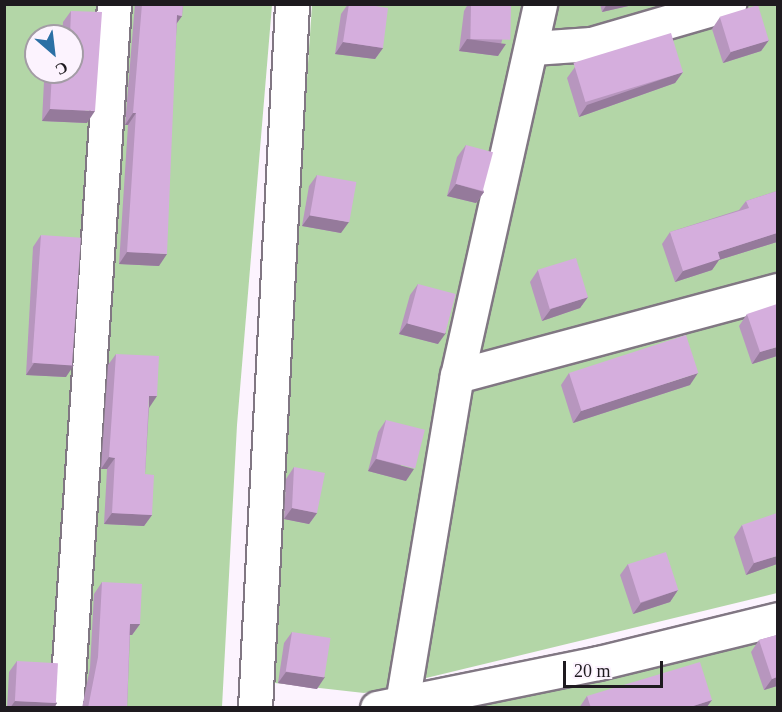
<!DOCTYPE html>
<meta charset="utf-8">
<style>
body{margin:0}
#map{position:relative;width:782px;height:712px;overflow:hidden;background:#fcf3fe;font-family:"Times New Roman",serif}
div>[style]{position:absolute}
.green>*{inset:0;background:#b3d6a7}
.roads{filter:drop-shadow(2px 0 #817783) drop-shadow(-2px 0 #817783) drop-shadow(0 2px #817783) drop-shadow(0 -2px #817783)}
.minor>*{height:33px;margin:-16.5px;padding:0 16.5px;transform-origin:16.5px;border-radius:16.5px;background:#fff}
.wall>*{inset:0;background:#b796be}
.shaded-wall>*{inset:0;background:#957a9b}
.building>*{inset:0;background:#d5aedd;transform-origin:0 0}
span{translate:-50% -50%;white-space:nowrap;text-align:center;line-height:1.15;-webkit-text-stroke:4.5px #fcf3fe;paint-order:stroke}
.frame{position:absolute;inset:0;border:6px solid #1e1a1f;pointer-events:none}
.north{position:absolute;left:24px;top:24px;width:60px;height:60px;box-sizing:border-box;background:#fcf3fe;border:2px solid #a39ca5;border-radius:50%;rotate:152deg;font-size:16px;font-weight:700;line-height:24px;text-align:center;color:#1e1a1f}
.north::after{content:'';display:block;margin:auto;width:21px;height:27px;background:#2b70a5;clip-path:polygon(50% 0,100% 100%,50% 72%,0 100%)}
.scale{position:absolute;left:563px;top:661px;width:100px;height:27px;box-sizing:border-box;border:3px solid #1e1a1f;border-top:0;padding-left:8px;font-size:18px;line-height:21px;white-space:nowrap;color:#1e1a1f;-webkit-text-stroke:4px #fcf3fe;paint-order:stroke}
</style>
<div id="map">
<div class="green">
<i style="clip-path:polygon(evenodd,4px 5px,272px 5px,237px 425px,222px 707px,5px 707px,4px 5px,36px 36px,72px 36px,72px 72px,36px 72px,36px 36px)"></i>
<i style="clip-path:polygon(312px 5px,777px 5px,777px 593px,364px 693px,266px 682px)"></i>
<i style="clip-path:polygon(777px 625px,777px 707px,416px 708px)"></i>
</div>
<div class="roads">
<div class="minor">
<i style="left:533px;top:48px;width:58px;rotate:-3.9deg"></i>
<i style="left:591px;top:44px;width:144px;rotate:-16.2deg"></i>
<i style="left:457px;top:376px;width:332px;rotate:-15deg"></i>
<i style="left:402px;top:703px;width:332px;rotate:-80.5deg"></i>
<i style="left:457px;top:376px;width:381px;rotate:-77.4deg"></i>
<i style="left:66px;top:708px;width:706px;rotate:-86.1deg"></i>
<i style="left:255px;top:708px;width:705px;rotate:-86.99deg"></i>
<i style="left:377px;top:708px;width:226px;rotate:-11.5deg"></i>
<i style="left:598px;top:663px;width:185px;rotate:-13.7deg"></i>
</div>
</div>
<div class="wall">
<i style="clip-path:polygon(135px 4px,183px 4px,182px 16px,177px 23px,159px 266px,119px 264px,128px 125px,125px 125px)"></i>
<i style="clip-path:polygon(348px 4px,363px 4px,383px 48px,375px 59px,335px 54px,341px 14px)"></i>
<i style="clip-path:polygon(468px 4px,511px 5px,498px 56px,459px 51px,464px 11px)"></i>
<i style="clip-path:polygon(600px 4px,637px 4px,602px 12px)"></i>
<i style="clip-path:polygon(71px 11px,87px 123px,42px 121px,44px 81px,50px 72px,72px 72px,72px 36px,62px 36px,63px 22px)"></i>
<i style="clip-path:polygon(720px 17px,769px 40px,761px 51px,723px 63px,712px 29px)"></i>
<i style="clip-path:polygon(575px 67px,683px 72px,675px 83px,579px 117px,567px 78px)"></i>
<i style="clip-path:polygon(466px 145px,484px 192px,476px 203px,447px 196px,457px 157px)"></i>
<i style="clip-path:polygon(317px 175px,341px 233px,302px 226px,309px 186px)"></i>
<i style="clip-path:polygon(777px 191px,777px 242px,719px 260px,712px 270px,675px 282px,662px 244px,670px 232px,739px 210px,746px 201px)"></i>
<i style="clip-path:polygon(41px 235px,66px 377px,26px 375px,33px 247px)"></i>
<i style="clip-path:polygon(538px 270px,588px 297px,580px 308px,542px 321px,530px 282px)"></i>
<i style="clip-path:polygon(418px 284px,438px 344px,399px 334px,410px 295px)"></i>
<i style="clip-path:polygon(747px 314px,777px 356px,752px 364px,739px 326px)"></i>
<i style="clip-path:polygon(116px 354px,149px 408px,145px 474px,152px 515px,144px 526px,104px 524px,107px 469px,101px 469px,108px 365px)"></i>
<i style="clip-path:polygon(569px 373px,690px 385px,573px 423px,561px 385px)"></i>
<i style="clip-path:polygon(386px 420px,406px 481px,368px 471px,378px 432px)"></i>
<i style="clip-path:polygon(294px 467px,317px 513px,309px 524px,284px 519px,286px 479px)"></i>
<i style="clip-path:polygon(742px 525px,777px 564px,746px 575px,734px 537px)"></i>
<i style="clip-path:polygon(628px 564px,678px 590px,670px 602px,633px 614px,620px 575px)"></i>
<i style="clip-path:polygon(102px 582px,140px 624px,132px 635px,130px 635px,127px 708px,82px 708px,90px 668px,94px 594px)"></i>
<i style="clip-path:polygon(292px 632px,317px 689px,278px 683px,284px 643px)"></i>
<i style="clip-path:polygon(777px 635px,777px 686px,764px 690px,751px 652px,759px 640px)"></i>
<i style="clip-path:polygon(17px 661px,57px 703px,54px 708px,7px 708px,9px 672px)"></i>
<i style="clip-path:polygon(587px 696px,712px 700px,706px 708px,579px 708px)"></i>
</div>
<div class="shaded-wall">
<i style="clip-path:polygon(607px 4px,637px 4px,602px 12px)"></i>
<i style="clip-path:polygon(177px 15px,182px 16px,174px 27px)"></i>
<i style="clip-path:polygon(467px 39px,506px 44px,498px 56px,459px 51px)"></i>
<i style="clip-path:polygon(769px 40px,761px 51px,723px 63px,731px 52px)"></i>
<i style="clip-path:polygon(343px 42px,383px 48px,375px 59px,335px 54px)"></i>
<i style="clip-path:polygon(683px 72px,675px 83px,579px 117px,587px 105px)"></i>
<i style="clip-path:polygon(50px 109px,95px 111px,87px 123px,42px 121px)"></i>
<i style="clip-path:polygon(133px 113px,136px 113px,128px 125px,125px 125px)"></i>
<i style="clip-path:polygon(456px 184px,484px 192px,476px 203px,447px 196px)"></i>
<i style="clip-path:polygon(310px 215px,349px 222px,341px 233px,302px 226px)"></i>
<i style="clip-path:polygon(777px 233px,777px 242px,719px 260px,712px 270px,675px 282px,683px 271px,718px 252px)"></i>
<i style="clip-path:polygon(127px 252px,167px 254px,159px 266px,119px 264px)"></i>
<i style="clip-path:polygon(588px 297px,580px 308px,542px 321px,551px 309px)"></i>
<i style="clip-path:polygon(407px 323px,446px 333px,438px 344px,399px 334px)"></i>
<i style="clip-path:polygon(777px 347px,777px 356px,752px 364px,760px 352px)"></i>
<i style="clip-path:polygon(34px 363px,74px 365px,66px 377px,26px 375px)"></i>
<i style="clip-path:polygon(698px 373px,690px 385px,573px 423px,581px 411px)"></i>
<i style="clip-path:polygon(149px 396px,157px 396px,149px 408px)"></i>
<i style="clip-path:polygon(109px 457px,115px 458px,107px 469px,101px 469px)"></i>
<i style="clip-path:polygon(376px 459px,414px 469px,406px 481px,368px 471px)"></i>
<i style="clip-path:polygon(292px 508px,317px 513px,309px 524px,284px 519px)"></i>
<i style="clip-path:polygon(112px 513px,152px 515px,144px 526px,104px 524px)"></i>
<i style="clip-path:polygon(777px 556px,777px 564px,746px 575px,754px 563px)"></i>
<i style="clip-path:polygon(678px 590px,670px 602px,633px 614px,641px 603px)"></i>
<i style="clip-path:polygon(130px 624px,140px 624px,132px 635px,122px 635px)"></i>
<i style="clip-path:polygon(286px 672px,325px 677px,317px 689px,278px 683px)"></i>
<i style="clip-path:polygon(777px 677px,777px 686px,764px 690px,772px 679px)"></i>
<i style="clip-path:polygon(712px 700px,706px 708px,687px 708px)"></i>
<i style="clip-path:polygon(15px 701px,57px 703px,54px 708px,10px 708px)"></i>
</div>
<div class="building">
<i style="clip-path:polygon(142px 4px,183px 4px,182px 16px,177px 15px,167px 254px,127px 252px,136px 113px,133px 113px)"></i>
<i style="clip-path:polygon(349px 4px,363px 4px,388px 8px,383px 48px,343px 42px)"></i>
<i style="left:471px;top:4px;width:40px;height:35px;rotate:1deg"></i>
<i style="left:758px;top:5px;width:37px;height:40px;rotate:73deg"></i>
<i style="clip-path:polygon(71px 11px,102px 12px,95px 111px,50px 109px,52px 72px,72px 72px,72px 36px,70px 36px)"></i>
<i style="left:671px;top:33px;width:41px;height:102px;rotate:73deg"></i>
<i style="left:466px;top:145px;width:28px;height:40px;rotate:15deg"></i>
<i style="left:317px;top:175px;width:40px;height:41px;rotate:10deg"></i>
<i style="clip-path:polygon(777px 191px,777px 233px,718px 252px,720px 259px,683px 271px,670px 232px,749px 208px,746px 201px)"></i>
<i style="left:41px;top:235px;width:40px;height:128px;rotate:4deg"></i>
<i style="left:576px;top:258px;width:41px;height:40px;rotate:73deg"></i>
<i style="left:418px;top:284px;width:39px;height:41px;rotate:15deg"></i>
<i style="clip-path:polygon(777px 304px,777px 347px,760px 352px,747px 314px)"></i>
<i style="left:686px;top:335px;width:40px;height:123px;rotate:72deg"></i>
<i style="clip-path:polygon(116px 354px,159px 356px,157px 396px,149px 396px,145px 474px,154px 475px,152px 515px,112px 513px,115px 458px,109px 457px)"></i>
<i style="left:386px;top:420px;width:40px;height:40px;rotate:14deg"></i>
<i style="clip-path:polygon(294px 467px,325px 473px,317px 513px,292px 508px)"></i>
<i style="clip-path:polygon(777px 513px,777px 556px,754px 563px,742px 525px)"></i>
<i style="left:666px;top:552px;width:40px;height:40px;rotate:72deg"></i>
<i style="clip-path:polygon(102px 582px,142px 584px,140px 624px,130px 624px,127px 708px,88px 708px,98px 657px)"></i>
<i style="left:292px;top:632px;width:39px;height:40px;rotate:9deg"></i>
<i style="clip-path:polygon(777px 635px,777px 677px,772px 679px,759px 640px)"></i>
<i style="left:17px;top:661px;width:41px;height:40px;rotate:3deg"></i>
<i style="clip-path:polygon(700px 662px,712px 700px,687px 708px,591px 708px,587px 696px)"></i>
</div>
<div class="frame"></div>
<div class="north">С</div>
<div class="scale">20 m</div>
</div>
